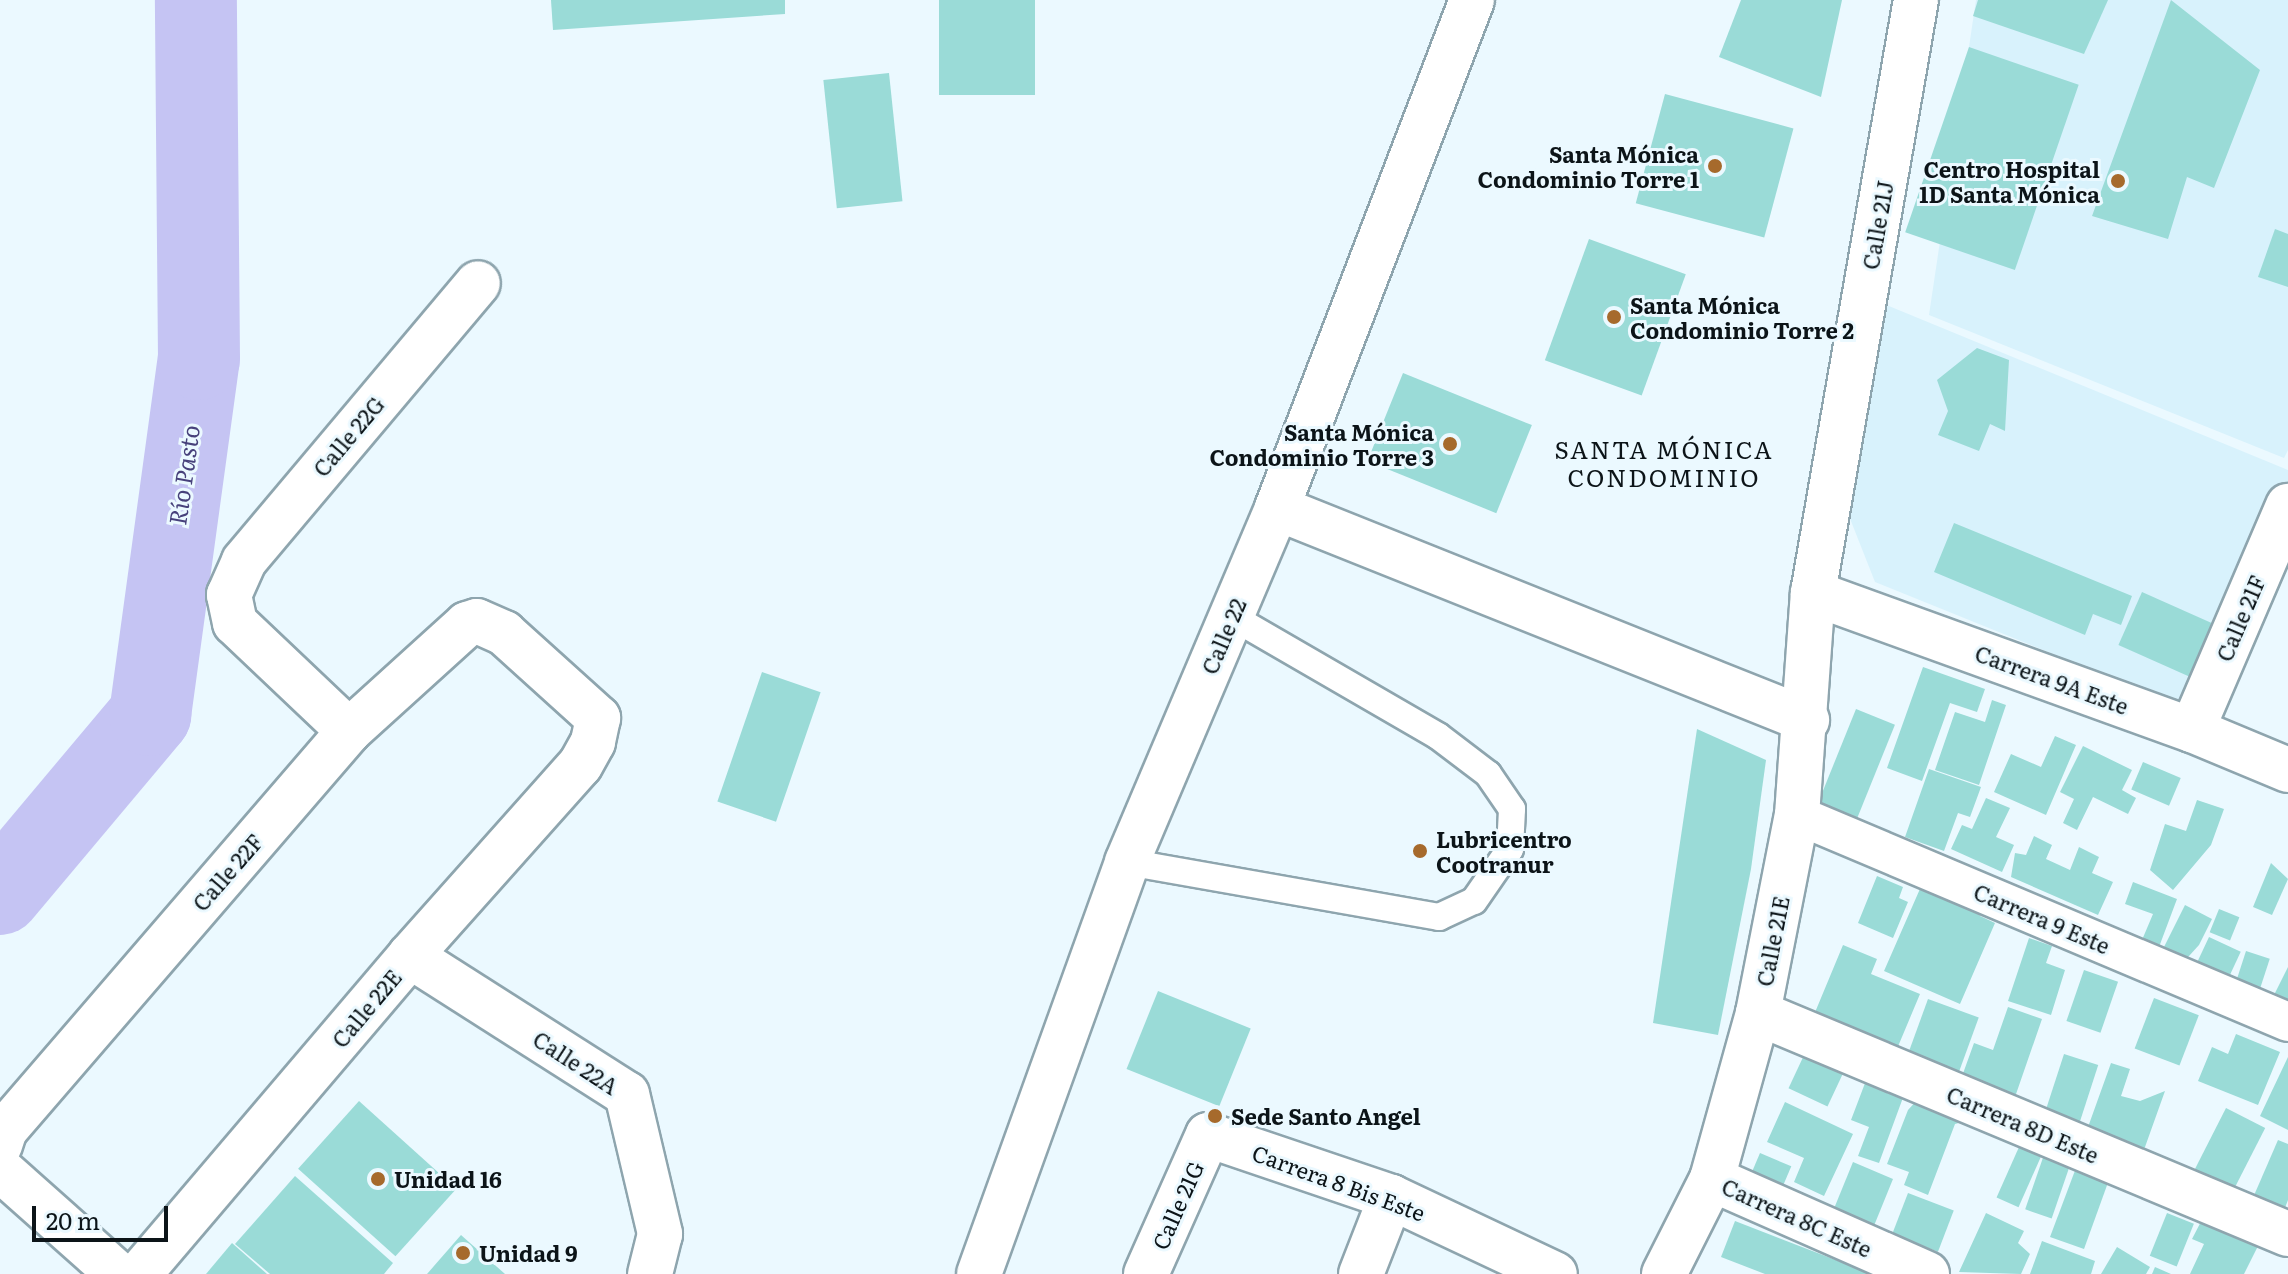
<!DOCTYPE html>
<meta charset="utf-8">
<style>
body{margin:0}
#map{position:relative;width:2288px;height:1274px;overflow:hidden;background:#ebf9ff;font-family:Literata,serif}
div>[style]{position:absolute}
.built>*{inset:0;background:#d8f2fc}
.river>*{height:82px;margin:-41px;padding:0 41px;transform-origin:41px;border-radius:41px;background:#c5c4f3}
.building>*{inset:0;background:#9adbd7;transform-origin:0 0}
.roads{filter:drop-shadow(2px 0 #8ea5ae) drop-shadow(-2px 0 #8ea5ae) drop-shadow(0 2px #8ea5ae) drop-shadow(0 -2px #8ea5ae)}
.service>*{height:26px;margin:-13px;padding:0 13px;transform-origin:13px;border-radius:13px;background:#fff}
.pedestrian>*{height:38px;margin:-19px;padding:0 19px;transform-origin:19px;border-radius:19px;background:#fff}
.minor>*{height:44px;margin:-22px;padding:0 22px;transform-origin:22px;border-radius:22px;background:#fff}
.tertiary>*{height:44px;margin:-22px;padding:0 22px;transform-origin:22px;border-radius:22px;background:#fff}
.secondary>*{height:44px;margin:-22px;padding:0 22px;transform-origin:22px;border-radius:22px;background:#fff}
.dots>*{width:22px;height:22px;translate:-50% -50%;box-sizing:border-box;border:4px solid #ebf9ff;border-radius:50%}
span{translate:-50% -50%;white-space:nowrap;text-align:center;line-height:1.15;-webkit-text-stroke:6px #ebf9ff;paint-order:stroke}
.poi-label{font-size:22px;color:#0c1418;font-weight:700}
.right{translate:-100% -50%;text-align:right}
.left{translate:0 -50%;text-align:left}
.street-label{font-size:22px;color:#0c1418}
.neighbourhood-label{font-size:24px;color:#0c1418;letter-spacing:2px}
.water-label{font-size:24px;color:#47417b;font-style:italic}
.scale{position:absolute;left:32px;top:1206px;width:136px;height:36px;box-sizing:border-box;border:4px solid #0c1418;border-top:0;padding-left:10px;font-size:24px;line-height:28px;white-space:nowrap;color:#0c1418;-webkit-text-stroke:6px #ebf9ff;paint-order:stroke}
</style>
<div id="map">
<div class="built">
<i style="clip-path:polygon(1976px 0,2288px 0,2288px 450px,2284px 458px,1929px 315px)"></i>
<i style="clip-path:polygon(1884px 304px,2288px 470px,2288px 489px,2194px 711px,1875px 582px,1847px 511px)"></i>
</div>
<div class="river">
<i style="left:0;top:894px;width:234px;rotate:-50deg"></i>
<i style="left:150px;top:715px;width:359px;rotate:-82.2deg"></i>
<i style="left:199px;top:359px;width:359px;rotate:-90.5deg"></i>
</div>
<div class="building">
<i style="clip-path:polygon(551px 0,785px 0,785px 14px,553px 30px)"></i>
<i style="left:939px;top:0;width:96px;height:95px"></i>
<i style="clip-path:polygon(1741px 0,1842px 0,1821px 97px,1719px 57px)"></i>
<i style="clip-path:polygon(1978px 0,2108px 0,2084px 54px,1973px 16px)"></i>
<i style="clip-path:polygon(2171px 0,2260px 70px,2214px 188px,2187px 177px,2168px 239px,2092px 216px)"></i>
<i style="left:1969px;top:47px;width:116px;height:196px;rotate:19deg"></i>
<i style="left:889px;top:73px;width:129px;height:66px;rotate:84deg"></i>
<i style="left:1665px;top:94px;width:133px;height:113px;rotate:15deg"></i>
<i style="clip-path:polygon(2275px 229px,2288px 234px,2288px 287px,2258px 277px)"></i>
<i style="left:1589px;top:239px;width:103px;height:129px;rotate:20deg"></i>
<i style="clip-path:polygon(1977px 348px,2009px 360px,2005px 431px,1990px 424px,1979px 451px,1938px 435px,1948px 411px,1937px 380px)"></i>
<i style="left:1403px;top:373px;width:139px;height:95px;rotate:22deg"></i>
<i style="clip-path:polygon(1954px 523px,2132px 596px,2121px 625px,2093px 614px,2085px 635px,1934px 572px)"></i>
<i style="left:2142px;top:592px;width:94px;height:58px;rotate:24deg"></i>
<i style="clip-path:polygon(1923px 667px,1985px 689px,1977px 712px,1950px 703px,1922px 781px,1887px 768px)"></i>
<i style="left:762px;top:672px;width:62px;height:137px;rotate:19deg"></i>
<i style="clip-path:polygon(1992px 700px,2006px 705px,1979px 785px,1935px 770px,1955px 712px,1985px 722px)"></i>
<i style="left:1856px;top:709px;width:42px;height:113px;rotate:22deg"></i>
<i style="clip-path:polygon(1697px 729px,1766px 760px,1751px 869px,1718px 1035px,1653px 1023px)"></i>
<i style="clip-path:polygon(2055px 736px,2076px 745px,2046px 815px,1994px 792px,2011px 754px,2041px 767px)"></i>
<i style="clip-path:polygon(2083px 746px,2132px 770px,2122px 790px,2136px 798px,2128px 814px,2093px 797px,2077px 830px,2063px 823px,2074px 799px,2060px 792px)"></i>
<i style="left:2143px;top:762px;width:41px;height:30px;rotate:23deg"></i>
<i style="clip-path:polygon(1929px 769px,1981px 787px,1970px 817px,1958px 813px,1944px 851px,1905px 837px)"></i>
<i style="clip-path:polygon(1986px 798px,2010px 808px,1996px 837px,2014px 845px,2002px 872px,1951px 849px,1962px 825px,1972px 829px)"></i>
<i style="clip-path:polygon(2197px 800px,2224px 809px,2211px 845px,2173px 890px,2150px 870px,2165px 824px,2186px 831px)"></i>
<i style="clip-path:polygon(2034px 836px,2052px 845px,2046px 859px,2070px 870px,2079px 847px,2099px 857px,2092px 873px,2113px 882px,2098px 915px,2011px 877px,2015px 853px,2026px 855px)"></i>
<i style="clip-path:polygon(2271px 863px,2288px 879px,2272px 915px,2253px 907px)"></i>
<i style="clip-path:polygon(1877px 876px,1903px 887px,1899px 898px,1908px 902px,1893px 938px,1858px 923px)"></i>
<i style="clip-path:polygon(1923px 882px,1976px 905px,1980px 916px,1995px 923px,1960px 1004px,1884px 971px)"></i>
<i style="clip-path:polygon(2133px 882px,2177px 899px,2159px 947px,2142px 940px,2153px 914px,2125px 904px)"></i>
<i style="clip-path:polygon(2185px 905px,2212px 919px,2199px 945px,2179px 967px,2159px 957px)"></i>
<i style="left:2219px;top:909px;width:22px;height:25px;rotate:22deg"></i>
<i style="left:2209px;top:937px;width:35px;height:39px;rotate:25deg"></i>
<i style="clip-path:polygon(2029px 938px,2052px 946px,2046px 963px,2065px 970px,2051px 1015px,2008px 1001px)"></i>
<i style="clip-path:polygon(1843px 945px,1877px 959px,1871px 974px,1920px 994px,1894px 1056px,1811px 1022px)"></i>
<i style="left:2246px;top:951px;width:25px;height:38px;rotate:18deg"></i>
<i style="clip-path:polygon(2288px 967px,2288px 1002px,2274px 995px)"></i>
<i style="left:2084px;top:970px;width:36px;height:54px;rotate:19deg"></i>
<i style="left:1158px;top:991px;width:100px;height:84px;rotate:22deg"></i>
<i style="left:2154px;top:998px;width:48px;height:54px;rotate:21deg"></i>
<i style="left:1928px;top:999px;width:54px;height:59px;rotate:20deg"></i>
<i style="clip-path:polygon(2008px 1007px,2042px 1019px,2015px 1097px,1961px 1079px,1974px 1043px,1993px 1050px)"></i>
<i style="clip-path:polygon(2236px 1034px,2280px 1052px,2258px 1105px,2198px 1081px,2212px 1047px,2228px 1054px)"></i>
<i style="left:1805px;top:1053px;width:43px;height:39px;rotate:25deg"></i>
<i style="left:2064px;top:1054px;width:36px;height:71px;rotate:18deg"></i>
<i style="clip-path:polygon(2288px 1057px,2288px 1130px,2260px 1116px)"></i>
<i style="clip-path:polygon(2111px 1063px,2130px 1069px,2121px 1096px,2140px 1101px,2165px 1091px,2140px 1161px,2083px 1141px)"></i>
<i style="clip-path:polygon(1870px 1070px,1908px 1084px,1879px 1163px,1858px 1156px,1869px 1127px,1851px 1120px)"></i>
<i style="clip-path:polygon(1931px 1085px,1989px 1115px,1955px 1124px,1928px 1195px,1904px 1185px,1909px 1172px,1887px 1164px,1908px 1110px)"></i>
<i style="left:359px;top:1101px;width:131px;height:91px;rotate:42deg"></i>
<i style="clip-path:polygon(1785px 1102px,1853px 1134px,1824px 1196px,1794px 1182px,1804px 1158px,1767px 1142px)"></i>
<i style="left:2226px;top:1108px;width:44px;height:79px;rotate:27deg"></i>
<i style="left:2023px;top:1138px;width:24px;height:65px;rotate:24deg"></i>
<i style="clip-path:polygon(2278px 1140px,2288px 1144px,2288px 1200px,2283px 1213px,2252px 1200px)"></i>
<i style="left:2047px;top:1146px;width:28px;height:67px;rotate:19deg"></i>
<i style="clip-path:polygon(2082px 1152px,2110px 1177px,2084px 1249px,2050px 1237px)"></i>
<i style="left:1760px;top:1153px;width:34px;height:35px;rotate:23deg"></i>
<i style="clip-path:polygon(1853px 1162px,1893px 1179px,1869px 1238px,1833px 1211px)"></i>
<i style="clip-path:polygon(295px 1176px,393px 1263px,384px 1274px,270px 1274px,235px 1244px)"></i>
<i style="left:1908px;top:1193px;width:49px;height:44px;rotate:21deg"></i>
<i style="clip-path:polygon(2208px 1208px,2263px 1236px,2244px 1274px,2190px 1274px,2204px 1244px,2192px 1239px)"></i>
<i style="clip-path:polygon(1986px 1213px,2024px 1231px,2018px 1243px,2030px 1254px,2021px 1274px,1959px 1272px)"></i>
<i style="left:2167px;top:1213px;width:29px;height:46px;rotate:22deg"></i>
<i style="clip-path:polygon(1735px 1221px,1872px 1274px,1765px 1274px,1721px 1257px)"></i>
<i style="clip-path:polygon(461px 1235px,505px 1274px,427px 1274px)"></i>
<i style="clip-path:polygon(2042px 1241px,2095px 1261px,2091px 1274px,2030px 1274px)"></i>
<i style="clip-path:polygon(232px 1243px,267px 1274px,206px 1274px)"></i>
<i style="clip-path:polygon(2117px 1247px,2150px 1267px,2146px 1274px,2101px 1274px)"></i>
<i style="clip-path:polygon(2155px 1267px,2171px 1274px,2152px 1274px)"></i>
</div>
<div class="roads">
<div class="service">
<i style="left:1127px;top:862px;width:317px;rotate:10deg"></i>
<i style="left:1439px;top:917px;width:38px;rotate:-25deg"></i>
<i style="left:1474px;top:901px;width:63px;rotate:-55.3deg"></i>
<i style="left:1510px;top:849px;width:40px;rotate:-87.1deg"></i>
<i style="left:1512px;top:809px;width:42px;rotate:-124.4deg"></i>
<i style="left:1488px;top:774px;width:63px;rotate:-142.8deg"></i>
<i style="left:1438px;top:736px;width:239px;rotate:-149.9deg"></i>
</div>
<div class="pedestrian">
<i style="left:1797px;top:815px;width:533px;rotate:22.86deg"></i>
</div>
<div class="minor">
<i style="left:1277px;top:508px;width:571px;rotate:21.8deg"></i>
<i style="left:1813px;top:593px;width:403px;rotate:19.9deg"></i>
<i style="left:2192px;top:730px;width:104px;rotate:22.6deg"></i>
<i style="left:2192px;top:730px;width:244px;rotate:-66.8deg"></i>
<i style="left:349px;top:731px;width:157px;rotate:-136.5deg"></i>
<i style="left:235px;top:623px;width:29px;rotate:-102deg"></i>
<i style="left:229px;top:595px;width:37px;rotate:-66deg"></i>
<i style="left:244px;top:561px;width:363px;rotate:-49.9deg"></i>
<i style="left:410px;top:956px;width:257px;rotate:32.5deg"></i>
<i style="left:627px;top:1094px;width:144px;rotate:76.7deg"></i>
<i style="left:660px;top:1234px;width:41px;rotate:104deg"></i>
<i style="left:1758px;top:1013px;width:574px;rotate:22.64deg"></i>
<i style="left:0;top:1145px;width:16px;rotate:-72deg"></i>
<i style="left:5px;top:1130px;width:527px;rotate:-49.23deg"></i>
<i style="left:349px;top:731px;width:159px;rotate:-42.2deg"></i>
<i style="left:467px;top:624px;width:10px;rotate:-17deg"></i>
<i style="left:477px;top:621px;width:30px;rotate:24deg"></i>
<i style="left:504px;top:633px;width:127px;rotate:42.1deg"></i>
<i style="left:598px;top:718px;width:25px;rotate:102deg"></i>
<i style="left:593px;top:742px;width:26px;rotate:119deg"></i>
<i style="left:580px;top:765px;width:256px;rotate:131.7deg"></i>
<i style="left:410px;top:956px;width:418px;rotate:130.4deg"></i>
<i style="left:0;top:1169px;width:158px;rotate:41.7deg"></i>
<i style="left:1712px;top:1179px;width:235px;rotate:23.8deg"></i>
<i style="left:1146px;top:1274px;width:152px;rotate:-66deg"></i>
<i style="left:1208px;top:1135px;width:193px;rotate:18.7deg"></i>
<i style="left:1391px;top:1197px;width:181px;rotate:25.2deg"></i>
<i style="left:1361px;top:1274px;width:83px;rotate:-68.7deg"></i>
<i style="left:1664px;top:1274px;width:106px;rotate:-63.2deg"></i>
<i style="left:1712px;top:1179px;width:172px;rotate:-74.5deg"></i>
<i style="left:1758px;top:1013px;width:202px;rotate:-78.9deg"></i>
</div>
<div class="tertiary">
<i style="left:1797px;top:815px;width:223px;rotate:-85.9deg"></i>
<i style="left:1813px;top:593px;width:602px;rotate:-80.15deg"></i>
</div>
<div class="secondary">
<i style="left:979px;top:1274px;width:438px;rotate:-70.2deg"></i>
<i style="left:1127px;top:862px;width:384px;rotate:-67deg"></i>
<i style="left:1277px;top:508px;width:544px;rotate:-69deg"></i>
</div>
</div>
<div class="dots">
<i style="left:1715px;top:166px;background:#a66a2c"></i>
<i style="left:2118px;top:181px;background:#a66a2c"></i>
<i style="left:1614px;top:317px;background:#a66a2c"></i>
<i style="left:1450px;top:444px;background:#a66a2c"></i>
<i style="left:1420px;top:851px;background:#a66a2c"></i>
<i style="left:1215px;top:1116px;background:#a66a2c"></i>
<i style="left:378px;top:1179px;background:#a66a2c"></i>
<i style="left:463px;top:1253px;background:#a66a2c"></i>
</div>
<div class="poi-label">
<span class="right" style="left:1699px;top:166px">Santa Mónica<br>Condominio Torre 1</span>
<span class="right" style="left:2100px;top:181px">Centro Hospital<br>1D Santa Mónica</span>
<span class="left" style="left:1630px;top:317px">Santa Mónica<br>Condominio Torre 2</span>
<span class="right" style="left:1434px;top:444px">Santa Mónica<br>Condominio Torre 3</span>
<span class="left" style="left:1436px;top:851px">Lubricentro<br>Cootranur</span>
<span class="left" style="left:1231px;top:1116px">Sede Santo Angel</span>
<span class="left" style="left:394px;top:1179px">Unidad 16</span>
<span class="left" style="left:479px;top:1253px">Unidad 9</span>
</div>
<div class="street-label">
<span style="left:1877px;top:225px;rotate:-80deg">Calle 21J</span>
<span style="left:348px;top:436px;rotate:-50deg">Calle 22G</span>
<span style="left:2240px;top:618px;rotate:-67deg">Calle 21F</span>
<span style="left:1223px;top:636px;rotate:-67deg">Calle 22</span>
<span style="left:2052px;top:679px;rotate:20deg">Carrera 9A Este</span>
<span style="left:227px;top:872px;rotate:-49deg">Calle 22F</span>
<span style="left:2042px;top:918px;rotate:23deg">Carrera 9 Este</span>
<span style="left:1772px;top:941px;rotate:-79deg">Calle 21E</span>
<span style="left:366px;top:1008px;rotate:-50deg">Calle 22E</span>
<span style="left:576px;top:1062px;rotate:33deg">Calle 22A</span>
<span style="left:2023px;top:1124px;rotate:23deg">Carrera 8D Este</span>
<span style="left:1339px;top:1182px;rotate:20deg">Carrera 8 Bis Este</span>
<span style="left:1177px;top:1205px;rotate:-66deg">Calle 21G</span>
<span style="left:1797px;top:1217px;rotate:24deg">Carrera 8C Este</span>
</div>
<div class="neighbourhood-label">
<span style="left:1664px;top:463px">SANTA MÓNICA<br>CONDOMINIO</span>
</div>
<div class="water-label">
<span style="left:183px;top:475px;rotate:-82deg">Río Pasto</span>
</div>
<div class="scale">20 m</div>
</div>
